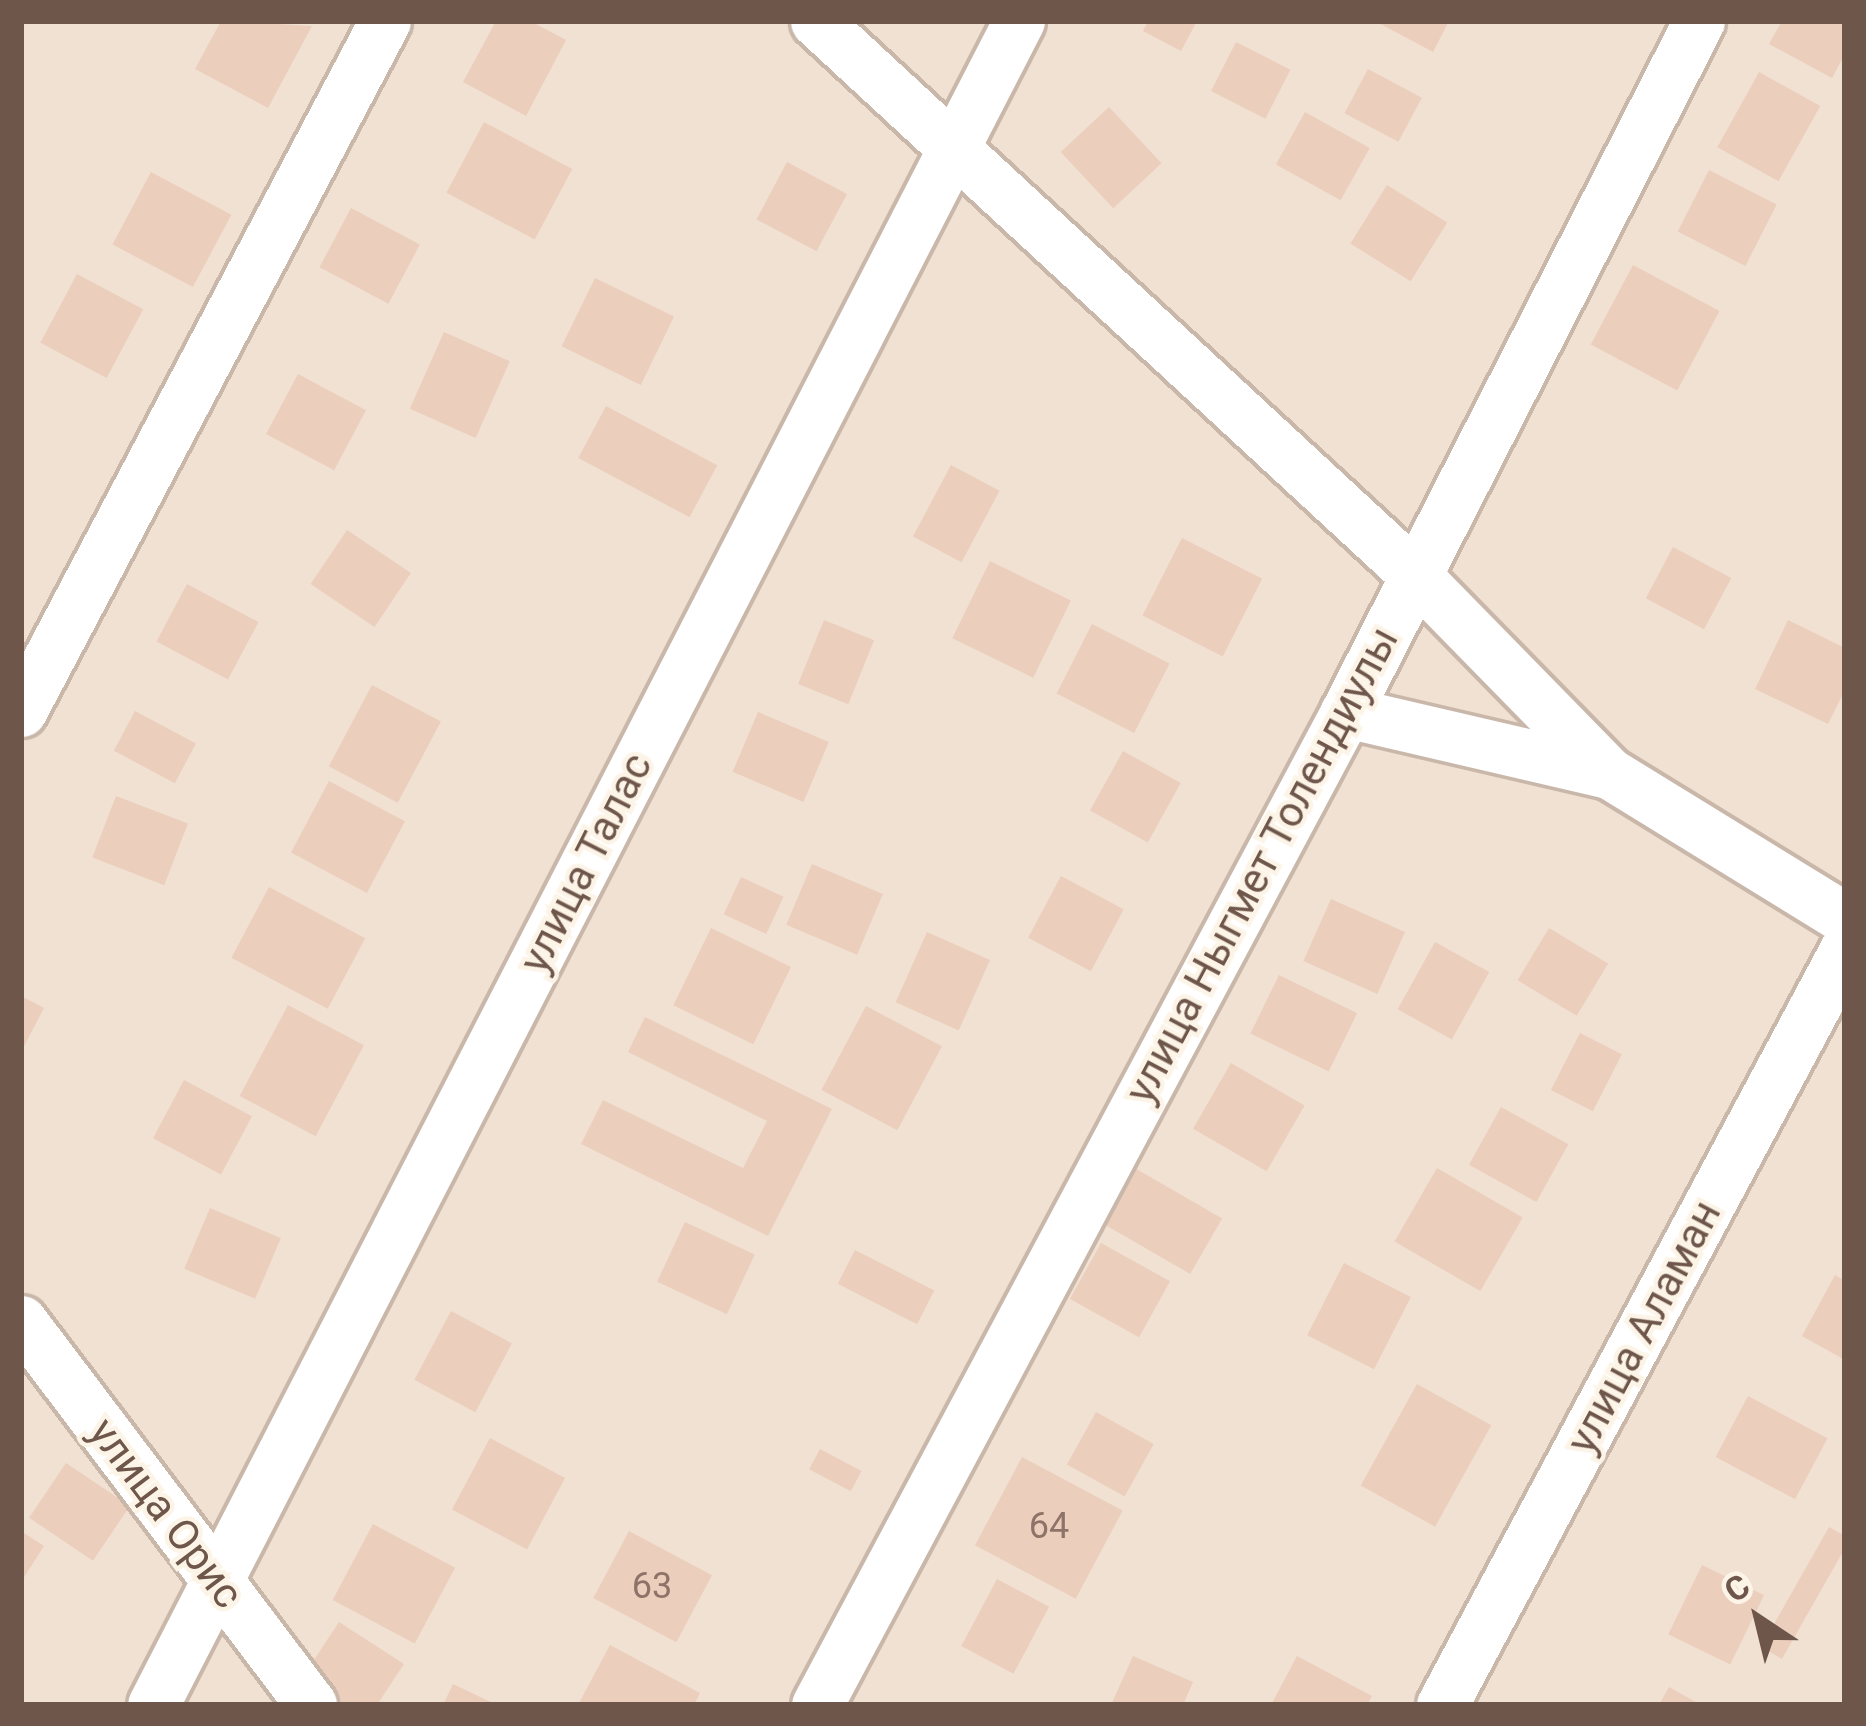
<!DOCTYPE html>
<meta charset="utf-8">
<style>
body{margin:0}
#map{position:relative;width:1866px;height:1726px;overflow:hidden;background:#f9efe2;font-family:Roboto,sans-serif}
div>[style]{position:absolute}
.residential>*{inset:0;background:#f0e1d2;transform-origin:0 0}
.building>*{inset:0;background:#eccebd;transform-origin:0 0}
.roads{filter:drop-shadow(3px 0 #c9b7aa) drop-shadow(-3px 0 #c9b7aa) drop-shadow(0 3px #c9b7aa) drop-shadow(0 -3px #c9b7aa)}
.minor>*{height:51px;margin:-25.5px;padding:0 25.5px;transform-origin:25.5px;border-radius:25.5px;background:#fff}
span{translate:-50% -50%;white-space:nowrap;text-align:center;line-height:1.15;-webkit-text-stroke:9px #fdf4e8;paint-order:stroke}
.number-label{font-size:36px;color:#8e7468}
.number-label span{-webkit-text-stroke-width:0}
.street-label{font-size:42px;color:#6e564b}
.frame{position:absolute;inset:0;border:24px solid #6e564b;pointer-events:none}
.north{position:absolute;left:1698px;top:1558px;width:120px;height:120px;-webkit-text-stroke:9px #fdf4e8;paint-order:stroke;rotate:325deg;font-size:33px;font-weight:700;line-height:48px;text-align:center;color:#6e564b}
.north::after{content:'';display:block;margin:auto;width:42px;height:54px;background:#6e564b;clip-path:polygon(50% 0,100% 100%,50% 72%,0 100%)}
</style>
<div id="map">
<div class="residential">
<i style="left:21px;top:21px;width:1824px;height:1684px"></i>
</div>
<div class="building">
<i style="clip-path:polygon(221px 21px,312px 26px,268px 108px,195px 69px)"></i>
<i style="clip-path:polygon(496px 21px,530px 21px,566px 40px,526px 116px,463px 82px)"></i>
<i style="clip-path:polygon(1148px 21px,1197px 21px,1181px 51px,1143px 31px)"></i>
<i style="clip-path:polygon(1375px 21px,1449px 21px,1433px 52px)"></i>
<i style="clip-path:polygon(1782px 21px,1845px 21px,1845px 54px,1832px 78px,1769px 44px)"></i>
<i style="left:1236px;top:42px;width:61px;height:55px;rotate:27deg"></i>
<i style="left:1368px;top:69px;width:61px;height:50px;rotate:28deg"></i>
<i style="left:1759px;top:72px;width:70px;height:86px;rotate:29deg"></i>
<i style="left:1109px;top:107px;width:77px;height:66px;rotate:47deg"></i>
<i style="left:1305px;top:112px;width:74px;height:60px;rotate:29deg"></i>
<i style="left:484px;top:122px;width:100px;height:80px;rotate:28deg"></i>
<i style="left:787px;top:162px;width:68px;height:65px;rotate:28deg"></i>
<i style="left:1709px;top:170px;width:76px;height:69px;rotate:27deg"></i>
<i style="left:151px;top:172px;width:91px;height:82px;rotate:28deg"></i>
<i style="left:1387px;top:185px;width:71px;height:69px;rotate:32deg"></i>
<i style="left:351px;top:208px;width:78px;height:67px;rotate:28deg"></i>
<i style="left:1633px;top:265px;width:98px;height:90px;rotate:28deg"></i>
<i style="left:77px;top:274px;width:75px;height:78px;rotate:28deg"></i>
<i style="left:595px;top:278px;width:88px;height:76px;rotate:26deg"></i>
<i style="left:444px;top:332px;width:72px;height:84px;rotate:24deg"></i>
<i style="left:298px;top:374px;width:77px;height:68px;rotate:28deg"></i>
<i style="left:606px;top:406px;width:126px;height:59px;rotate:28deg"></i>
<i style="left:951px;top:465px;width:55px;height:81px;rotate:28deg"></i>
<i style="left:347px;top:530px;width:77px;height:65px;rotate:34deg"></i>
<i style="left:1182px;top:538px;width:90px;height:87px;rotate:27deg"></i>
<i style="left:1673px;top:547px;width:66px;height:58px;rotate:28deg"></i>
<i style="left:990px;top:561px;width:90px;height:86px;rotate:26deg"></i>
<i style="left:187px;top:584px;width:81px;height:65px;rotate:28deg"></i>
<i style="left:824px;top:620px;width:54px;height:69px;rotate:22deg"></i>
<i style="clip-path:polygon(1788px 620px,1845px 648px,1845px 690px,1828px 724px,1755px 689px)"></i>
<i style="left:1092px;top:624px;width:87px;height:78px;rotate:27deg"></i>
<i style="left:372px;top:685px;width:78px;height:92px;rotate:28deg"></i>
<i style="left:135px;top:711px;width:69px;height:45px;rotate:28deg"></i>
<i style="left:758px;top:712px;width:77px;height:65px;rotate:23deg"></i>
<i style="left:1123px;top:751px;width:66px;height:68px;rotate:29deg"></i>
<i style="left:329px;top:781px;width:86px;height:81px;rotate:28deg"></i>
<i style="left:116px;top:796px;width:77px;height:66px;rotate:21deg"></i>
<i style="left:812px;top:864px;width:77px;height:66px;rotate:23deg"></i>
<i style="left:1061px;top:876px;width:71px;height:70px;rotate:28deg"></i>
<i style="left:741px;top:877px;width:47px;height:41px;rotate:25deg"></i>
<i style="left:269px;top:887px;width:109px;height:80px;rotate:28deg"></i>
<i style="left:1331px;top:899px;width:81px;height:68px;rotate:24deg"></i>
<i style="left:711px;top:928px;width:89px;height:86px;rotate:26deg"></i>
<i style="left:1549px;top:928px;width:69px;height:61px;rotate:31deg"></i>
<i style="left:927px;top:932px;width:69px;height:77px;rotate:24deg"></i>
<i style="left:1435px;top:942px;width:62px;height:77px;rotate:29deg"></i>
<i style="left:1279px;top:975px;width:87px;height:65px;rotate:26deg"></i>
<i style="clip-path:polygon(21px 996px,44px 1008px,21px 1052px)"></i>
<i style="left:288px;top:1005px;width:86px;height:103px;rotate:28deg"></i>
<i style="left:866px;top:1006px;width:86px;height:95px;rotate:28deg"></i>
<i style="clip-path:polygon(645px 1017px,832px 1109px,768px 1236px,581px 1144px,603px 1100px,743px 1168px,767px 1121px,628px 1052px)"></i>
<i style="left:1580px;top:1033px;width:47px;height:64px;rotate:27deg"></i>
<i style="left:1231px;top:1063px;width:85px;height:76px;rotate:30deg"></i>
<i style="left:184px;top:1080px;width:77px;height:66px;rotate:28deg"></i>
<i style="left:1501px;top:1107px;width:77px;height:66px;rotate:29deg"></i>
<i style="left:1133px;top:1167px;width:103px;height:64px;rotate:30deg"></i>
<i style="left:1437px;top:1168px;width:99px;height:85px;rotate:30deg"></i>
<i style="left:210px;top:1208px;width:77px;height:66px;rotate:23deg"></i>
<i style="left:685px;top:1222px;width:77px;height:66px;rotate:25deg"></i>
<i style="left:1101px;top:1243px;width:79px;height:64px;rotate:29deg"></i>
<i style="left:855px;top:1250px;width:89px;height:38px;rotate:27deg"></i>
<i style="left:1344px;top:1263px;width:75px;height:81px;rotate:27deg"></i>
<i style="clip-path:polygon(1835px 1275px,1845px 1281px,1845px 1360px,1802px 1336px)"></i>
<i style="left:451px;top:1311px;width:69px;height:78px;rotate:28deg"></i>
<i style="left:1417px;top:1384px;width:85px;height:116px;rotate:29deg"></i>
<i style="left:1748px;top:1396px;width:90px;height:69px;rotate:28deg"></i>
<i style="left:1096px;top:1412px;width:66px;height:60px;rotate:29deg"></i>
<i style="left:490px;top:1438px;width:85px;height:81px;rotate:28deg"></i>
<i style="left:820px;top:1449px;width:47px;height:23px;rotate:28deg"></i>
<i style="left:1022px;top:1457px;width:114px;height:100px;rotate:28deg"></i>
<i style="left:66px;top:1463px;width:77px;height:66px;rotate:34deg"></i>
<i style="left:373px;top:1524px;width:93px;height:86px;rotate:28deg"></i>
<i style="clip-path:polygon(1829px 1527px,1845px 1536px,1845px 1548px,1782px 1659px,1761px 1647px)"></i>
<i style="clip-path:polygon(21px 1531px,44px 1546px,21px 1582px)"></i>
<i style="left:629px;top:1531px;width:94px;height:76px;rotate:28deg"></i>
<i style="left:1702px;top:1565px;width:69px;height:77px;rotate:26deg"></i>
<i style="left:997px;top:1579px;width:59px;height:76px;rotate:28deg"></i>
<i style="clip-path:polygon(339px 1622px,404px 1664px,377px 1705px,345px 1705px,302px 1678px)"></i>
<i style="clip-path:polygon(610px 1645px,700px 1693px,694px 1705px,578px 1705px)"></i>
<i style="clip-path:polygon(1133px 1656px,1193px 1682px,1183px 1705px,1111px 1705px)"></i>
<i style="clip-path:polygon(1297px 1656px,1372px 1696px,1367px 1705px,1271px 1705px)"></i>
<i style="clip-path:polygon(453px 1684px,497px 1705px,443px 1705px)"></i>
<i style="clip-path:polygon(1669px 1687px,1701px 1705px,1659px 1705px)"></i>
</div>
<div class="roads">
<div class="minor">
<i style="left:816px;top:21px;width:813px;rotate:42.76deg"></i>
<i style="left:1413px;top:573px;width:280px;rotate:45.6deg"></i>
<i style="left:1609px;top:773px;width:277px;rotate:31.6deg"></i>
<i style="left:21px;top:711px;width:780px;rotate:-62.19deg"></i>
<i style="left:1346px;top:712px;width:269px;rotate:13.1deg"></i>
<i style="left:21px;top:1321px;width:481px;rotate:52.9deg"></i>
<i style="left:153px;top:1705px;width:1894px;rotate:-62.79deg"></i>
<i style="left:817px;top:1705px;width:1125px;rotate:-61.95deg"></i>
<i style="left:1346px;top:712px;width:776px;rotate:-62.94deg"></i>
<i style="left:1442px;top:1705px;width:856px;rotate:-61.91deg"></i>
</div>
</div>
<div class="number-label">
<span style="left:1049px;top:1527px">64</span>
<span style="left:652px;top:1587px">63</span>
</div>
<div class="street-label">
<span style="left:586px;top:863px;rotate:-63deg">улица Талас</span>
<span style="left:1262px;top:865px;rotate:-62deg">улица Ныгмет Толендиулы</span>
<span style="left:1644px;top:1327px;rotate:-62deg">улица Аламан</span>
<span style="left:166px;top:1513px;rotate:53deg">улица Орис</span>
</div>
<div class="frame"></div>
<div class="north">С</div>
</div>
